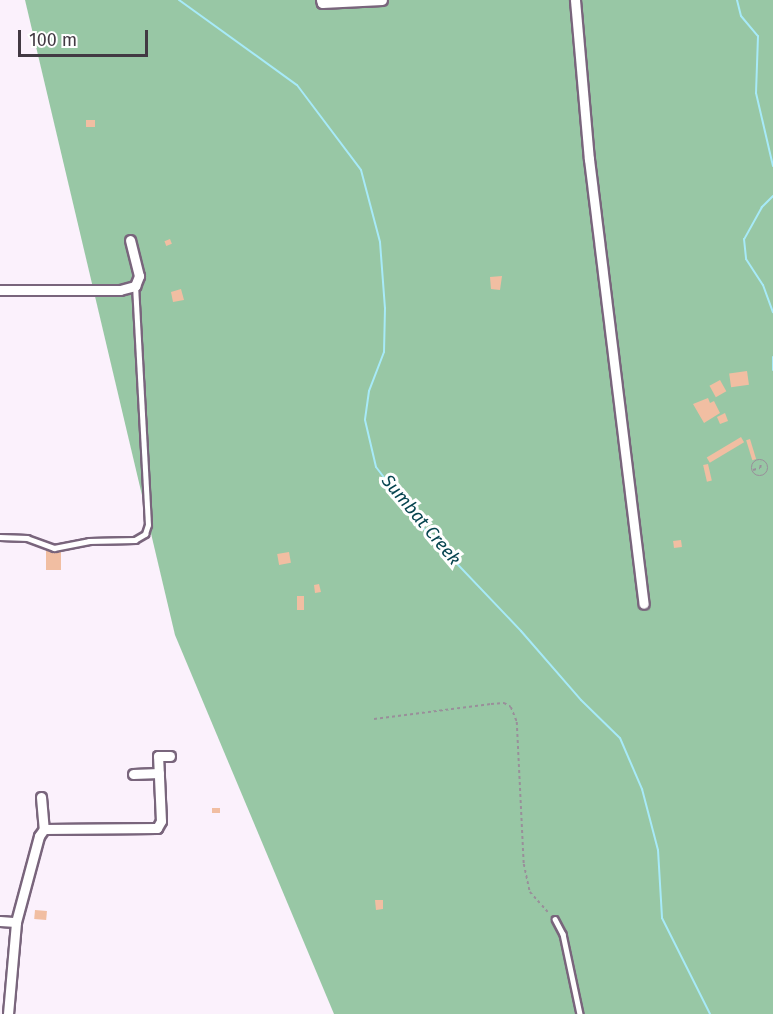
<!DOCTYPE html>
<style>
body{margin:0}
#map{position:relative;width:773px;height:1014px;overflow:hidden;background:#fbf1fc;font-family:"Fira Sans",sans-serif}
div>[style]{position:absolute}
.forest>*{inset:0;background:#98c7a5}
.stream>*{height:2px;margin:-1px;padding:0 1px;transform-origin:1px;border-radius:1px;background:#a7eaf8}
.building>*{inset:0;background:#f1bea2;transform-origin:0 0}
.path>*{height:1.5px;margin-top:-0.75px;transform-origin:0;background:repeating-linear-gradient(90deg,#998f9a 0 3px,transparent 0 6px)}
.path>.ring{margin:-0.75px;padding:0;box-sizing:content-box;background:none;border:1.5px solid #998f9a;border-radius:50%}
.roads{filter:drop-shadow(2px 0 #79657c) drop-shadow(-2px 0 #79657c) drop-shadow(0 2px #79657c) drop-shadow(0 -2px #79657c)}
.lane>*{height:4.5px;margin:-2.25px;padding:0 2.25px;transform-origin:2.25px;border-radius:2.25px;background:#fff}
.street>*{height:9px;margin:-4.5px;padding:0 4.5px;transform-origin:4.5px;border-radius:4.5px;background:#fff}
span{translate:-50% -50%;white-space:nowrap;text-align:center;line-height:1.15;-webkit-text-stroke:6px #fff;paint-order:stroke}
.water-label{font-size:18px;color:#06444f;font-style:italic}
.scale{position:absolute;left:18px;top:30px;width:130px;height:27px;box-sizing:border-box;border:3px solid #423943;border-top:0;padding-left:8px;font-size:18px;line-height:21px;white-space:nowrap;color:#423943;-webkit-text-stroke:4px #fff;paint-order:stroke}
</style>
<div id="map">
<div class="forest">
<i style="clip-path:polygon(25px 0,773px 0,773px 1014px,334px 1014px,175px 635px)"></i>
</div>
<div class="stream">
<i style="left:179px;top:0;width:145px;rotate:35.8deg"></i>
<i style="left:297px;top:85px;width:106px;rotate:53deg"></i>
<i style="left:361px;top:170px;width:74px;rotate:75.2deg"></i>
<i style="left:380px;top:242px;width:66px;rotate:85.7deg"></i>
<i style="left:385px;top:308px;width:44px;rotate:91.3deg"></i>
<i style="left:384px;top:352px;width:42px;rotate:111deg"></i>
<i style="left:369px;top:391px;width:29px;rotate:98deg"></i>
<i style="left:365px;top:420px;width:48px;rotate:76.8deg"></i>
<i style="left:376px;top:467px;width:77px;rotate:52.4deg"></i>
<i style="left:423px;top:528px;width:142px;rotate:46.4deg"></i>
<i style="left:521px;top:631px;width:91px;rotate:49deg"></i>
<i style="left:581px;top:700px;width:54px;rotate:44.3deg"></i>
<i style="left:620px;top:738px;width:56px;rotate:66.7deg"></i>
<i style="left:642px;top:789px;width:63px;rotate:75.3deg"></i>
<i style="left:658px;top:850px;width:68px;rotate:86.6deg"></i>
<i style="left:662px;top:918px;width:107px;rotate:63.4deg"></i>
<i style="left:737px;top:0;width:16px;rotate:76deg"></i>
<i style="left:741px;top:16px;width:26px;rotate:50deg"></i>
<i style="left:758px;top:36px;width:57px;rotate:92deg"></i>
<i style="left:756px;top:93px;width:75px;rotate:76.9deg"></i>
<i style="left:773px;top:196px;width:16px;rotate:135deg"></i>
<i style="left:762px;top:207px;width:37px;rotate:119deg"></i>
<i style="left:744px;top:239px;width:20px;rotate:84deg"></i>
<i style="left:746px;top:259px;width:31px;rotate:57deg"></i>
<i style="left:763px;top:285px;width:29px;rotate:70deg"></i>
<i style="left:773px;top:357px;width:13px;rotate:90deg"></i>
</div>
<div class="building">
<i style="left:95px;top:120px;width:7px;height:9px;rotate:90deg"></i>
<i style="left:170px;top:239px;width:5px;height:6px;rotate:68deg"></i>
<i style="clip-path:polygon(502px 276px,500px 290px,491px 289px,490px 277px)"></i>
<i style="clip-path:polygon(181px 289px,184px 300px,173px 302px,171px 292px)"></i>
<i style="left:747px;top:371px;width:14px;height:18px;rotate:82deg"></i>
<i style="left:720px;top:380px;width:13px;height:12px;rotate:61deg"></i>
<i style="clip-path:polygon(708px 398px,710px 403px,714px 401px,720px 413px,704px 423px,693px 404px)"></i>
<i style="clip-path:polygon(725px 413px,728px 421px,720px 424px,717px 417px)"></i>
<i style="left:741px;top:437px;width:6px;height:40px;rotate:59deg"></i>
<i style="left:750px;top:439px;width:21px;height:4px;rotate:73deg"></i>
<i style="left:708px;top:464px;width:17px;height:5px;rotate:77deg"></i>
<i style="left:681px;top:540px;width:7px;height:8px;rotate:82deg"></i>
<i style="left:46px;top:550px;width:15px;height:20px"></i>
<i style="left:289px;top:552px;width:11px;height:12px;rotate:80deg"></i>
<i style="clip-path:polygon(319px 584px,321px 592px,315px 593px,314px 585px)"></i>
<i style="left:297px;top:596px;width:7px;height:14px"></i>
<i style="left:212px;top:808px;width:8px;height:5px"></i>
<i style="clip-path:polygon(375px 900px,383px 900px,383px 909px,376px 910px)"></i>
<i style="left:35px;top:910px;width:12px;height:9px;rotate:5deg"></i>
</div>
<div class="path">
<i class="ring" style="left:752px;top:460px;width:14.5px;height:14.5px"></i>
<i style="left:753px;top:470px;width:7px;rotate:-16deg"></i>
<i style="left:760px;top:468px;width:6px;rotate:-81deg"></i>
<i style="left:374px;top:719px;width:118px;rotate:-7.3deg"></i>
<i style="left:491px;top:704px;width:13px;rotate:-4deg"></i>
<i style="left:504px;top:703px;width:8px;rotate:30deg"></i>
<i style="left:511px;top:707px;width:16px;rotate:68deg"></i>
<i style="left:517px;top:722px;width:142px;rotate:87.2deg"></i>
<i style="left:524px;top:864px;width:29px;rotate:78deg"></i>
<i style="left:530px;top:892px;width:30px;rotate:48deg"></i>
</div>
<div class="roads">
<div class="lane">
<i style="left:0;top:537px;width:27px;rotate:2deg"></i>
<i style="left:27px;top:538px;width:29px;rotate:20deg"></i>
<i style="left:54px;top:548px;width:36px;rotate:-11deg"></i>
<i style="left:89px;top:541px;width:46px;rotate:-1.2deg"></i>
<i style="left:135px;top:540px;width:12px;rotate:-31deg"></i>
<i style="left:145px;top:534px;width:9px;rotate:-72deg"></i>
<i style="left:148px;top:525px;width:239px;rotate:-93.1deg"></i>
<i style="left:555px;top:919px;width:17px;rotate:62deg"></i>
<i style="left:563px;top:934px;width:82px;rotate:78deg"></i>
</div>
<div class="street">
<i style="left:321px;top:0;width:3px;rotate:72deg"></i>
<i style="left:322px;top:3px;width:60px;rotate:-2.9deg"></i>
<i style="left:575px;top:0;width:160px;rotate:85deg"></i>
<i style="left:589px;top:159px;width:448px;rotate:83deg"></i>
<i style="left:0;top:290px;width:120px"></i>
<i style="left:120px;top:290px;width:16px;rotate:-15deg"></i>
<i style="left:135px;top:286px;width:11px;rotate:-68deg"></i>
<i style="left:139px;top:276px;width:37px;rotate:-104deg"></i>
<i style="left:133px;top:774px;width:26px;rotate:-2deg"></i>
<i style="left:41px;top:797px;width:32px;rotate:85deg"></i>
<i style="left:0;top:921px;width:16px;rotate:4deg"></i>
<i style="left:16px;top:922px;width:89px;rotate:-75deg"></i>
<i style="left:39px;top:836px;width:9px;rotate:-54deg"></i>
<i style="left:44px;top:829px;width:113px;rotate:-0.5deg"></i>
<i style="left:157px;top:828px;width:8px;rotate:-60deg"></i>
<i style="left:161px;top:821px;width:65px;rotate:-92.6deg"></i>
<i style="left:158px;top:756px;width:12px"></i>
<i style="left:8px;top:1014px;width:92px;rotate:-85deg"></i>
</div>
</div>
<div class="water-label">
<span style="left:421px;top:520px;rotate:50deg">Sumbat Creek</span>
</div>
<div class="scale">100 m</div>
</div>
